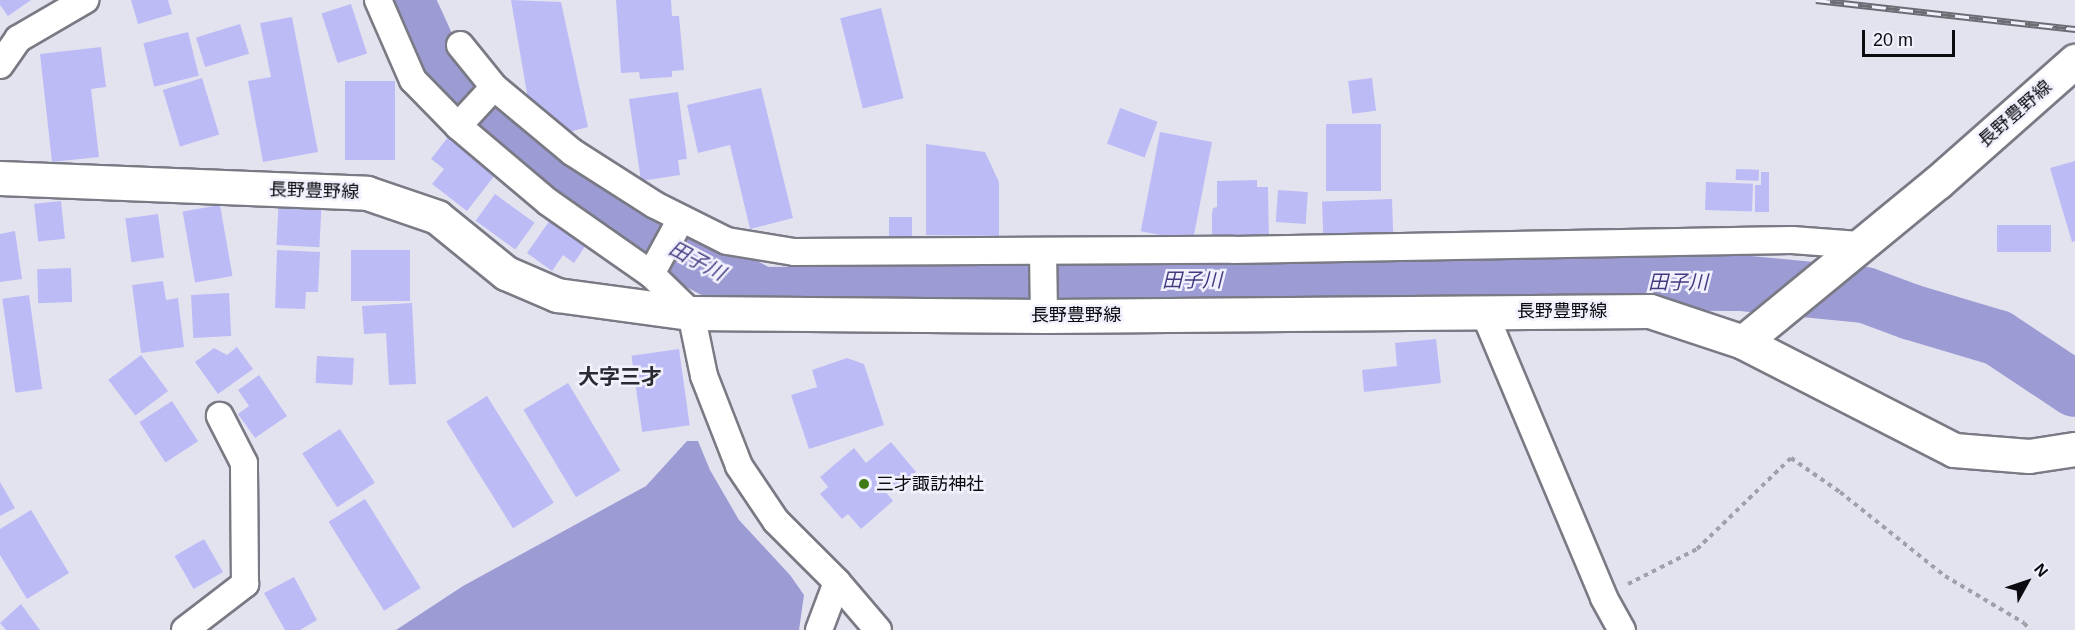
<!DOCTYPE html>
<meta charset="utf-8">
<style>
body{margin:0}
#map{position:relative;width:2075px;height:630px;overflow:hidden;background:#e3e3f0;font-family:Arial,"Noto Sans JP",sans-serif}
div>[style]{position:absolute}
.water>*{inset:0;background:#9d9bd4}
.river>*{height:56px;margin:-28px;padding:0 28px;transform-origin:28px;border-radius:28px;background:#9d9bd4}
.building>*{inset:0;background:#bdbbf6;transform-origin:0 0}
.path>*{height:4px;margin-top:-2px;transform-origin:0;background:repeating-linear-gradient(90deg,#a0a0ab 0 4.5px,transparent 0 9px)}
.roads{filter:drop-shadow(2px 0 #7a7a85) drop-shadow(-2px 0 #7a7a85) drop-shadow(0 2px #7a7a85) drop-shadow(0 -2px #7a7a85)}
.street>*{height:26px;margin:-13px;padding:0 13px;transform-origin:13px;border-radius:13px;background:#fff}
.secondary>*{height:33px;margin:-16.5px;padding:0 16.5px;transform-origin:16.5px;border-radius:16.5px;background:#fff}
.rail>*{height:7px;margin-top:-3.5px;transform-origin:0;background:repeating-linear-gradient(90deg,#f1f1fe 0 14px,#6c6c74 0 28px);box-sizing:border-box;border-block:2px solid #6c6c74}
.dots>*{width:16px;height:16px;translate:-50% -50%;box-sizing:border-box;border:3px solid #f1f1fe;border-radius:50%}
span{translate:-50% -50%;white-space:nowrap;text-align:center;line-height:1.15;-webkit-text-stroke:5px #f1f1fe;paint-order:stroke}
.street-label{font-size:18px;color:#0b0b0f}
.poi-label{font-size:18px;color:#0b0b0f}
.left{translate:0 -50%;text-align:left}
.water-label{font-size:20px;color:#433b80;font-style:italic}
.quarter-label{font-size:21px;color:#2a2a33;font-weight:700}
.north{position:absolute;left:1997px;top:552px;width:60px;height:60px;-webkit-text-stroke:4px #f1f1fe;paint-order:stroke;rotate:50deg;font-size:16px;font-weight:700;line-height:24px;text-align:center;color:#0b0b0f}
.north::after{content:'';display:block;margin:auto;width:21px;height:27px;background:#0b0b0f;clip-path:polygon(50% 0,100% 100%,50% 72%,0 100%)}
.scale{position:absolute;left:1862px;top:30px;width:93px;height:27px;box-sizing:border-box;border:3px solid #0b0b0f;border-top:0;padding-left:8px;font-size:18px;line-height:21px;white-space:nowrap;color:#0b0b0f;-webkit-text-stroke:4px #f1f1fe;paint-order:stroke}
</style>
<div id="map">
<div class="water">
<i style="clip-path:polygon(687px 441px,698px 441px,710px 470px,739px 520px,790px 575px,804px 595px,799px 630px,396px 630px,463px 586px,646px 486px)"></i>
</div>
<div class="river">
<i style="left:406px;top:0;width:75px;rotate:65.5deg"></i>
<i style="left:437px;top:68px;width:109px;rotate:47.2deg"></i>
<i style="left:511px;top:148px;width:128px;rotate:33.8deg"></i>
<i style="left:617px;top:219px;width:164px;rotate:27.7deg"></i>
<i style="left:762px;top:295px;width:108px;rotate:-0.5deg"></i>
<i style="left:870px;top:294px;width:174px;rotate:-4.6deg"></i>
<i style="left:1043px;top:280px;width:697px;rotate:0.25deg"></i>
<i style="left:1740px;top:283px;width:126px;rotate:5.5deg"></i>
<i style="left:1865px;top:295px;width:49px;rotate:20.3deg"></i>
<i style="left:1911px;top:312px;width:91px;rotate:16.6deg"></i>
<i style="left:1998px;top:338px;width:92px;rotate:33.5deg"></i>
</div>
<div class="building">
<i style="clip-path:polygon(0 0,31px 0,8px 16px,0 5px)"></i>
<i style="clip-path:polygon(131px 0,168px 0,172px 14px,138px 24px)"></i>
<i style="clip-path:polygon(511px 0,561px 2px,588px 127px,558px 135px,530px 111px)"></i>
<i style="clip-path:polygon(616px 0,671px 0,672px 16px,679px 16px,684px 70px,672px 71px,672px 77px,640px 79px,639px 72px,621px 73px)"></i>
<i style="left:351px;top:4px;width:52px;height:31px;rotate:72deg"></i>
<i style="left:881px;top:8px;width:93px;height:42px;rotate:76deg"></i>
<i style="clip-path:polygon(292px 17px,318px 152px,263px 162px,248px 81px,271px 77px,260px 23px)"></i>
<i style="left:240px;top:24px;width:31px;height:46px;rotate:73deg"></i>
<i style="left:188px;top:32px;width:45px;height:46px;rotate:76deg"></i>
<i style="clip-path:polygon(101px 47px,106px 87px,91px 89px,99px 157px,52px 162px,40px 54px)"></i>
<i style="left:202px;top:78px;width:59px;height:41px;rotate:73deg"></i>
<i style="left:1372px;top:78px;width:33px;height:24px;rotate:83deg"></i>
<i style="left:345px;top:81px;width:50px;height:79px"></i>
<i style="clip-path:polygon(761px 88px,793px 218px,750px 229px,730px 145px,698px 153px,687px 105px)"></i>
<i style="clip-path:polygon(678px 92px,687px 159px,678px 160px,680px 175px,641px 181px,629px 99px)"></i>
<i style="left:1120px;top:108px;width:40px;height:38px;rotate:20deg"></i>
<i style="left:1326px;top:124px;width:55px;height:67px"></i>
<i style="left:1160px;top:132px;width:53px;height:101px;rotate:11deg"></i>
<i style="clip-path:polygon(448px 137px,495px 175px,467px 211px,432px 184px,444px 169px,431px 159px)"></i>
<i style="clip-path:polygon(926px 144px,985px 152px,999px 182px,999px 236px,926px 235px)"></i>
<i style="clip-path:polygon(2075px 161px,2075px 241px,2072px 242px,2050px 168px)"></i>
<i style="left:1736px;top:169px;width:23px;height:11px;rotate:2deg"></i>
<i style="clip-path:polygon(1761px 172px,1769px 172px,1769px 212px,1755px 212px,1755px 185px,1761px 185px)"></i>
<i style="clip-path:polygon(1257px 180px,1257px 187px,1268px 187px,1269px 241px,1212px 242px,1212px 213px,1213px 208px,1217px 207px,1217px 181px)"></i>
<i style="left:1706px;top:182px;width:47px;height:28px;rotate:2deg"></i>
<i style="left:1278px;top:190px;width:30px;height:32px;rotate:4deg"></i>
<i style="left:495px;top:194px;width:49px;height:33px;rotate:36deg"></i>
<i style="left:279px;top:196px;width:43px;height:49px;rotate:3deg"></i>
<i style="left:1392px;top:199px;width:38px;height:70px;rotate:88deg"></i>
<i style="left:61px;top:201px;width:38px;height:27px;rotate:84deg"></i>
<i style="left:220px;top:205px;width:72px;height:38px;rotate:80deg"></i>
<i style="left:158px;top:214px;width:44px;height:33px;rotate:82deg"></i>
<i style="left:889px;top:217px;width:23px;height:23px"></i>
<i style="clip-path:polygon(550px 220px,586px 245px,574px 263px,563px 255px,552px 271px,527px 253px)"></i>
<i style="left:1997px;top:225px;width:54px;height:27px"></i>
<i style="clip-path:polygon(15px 231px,22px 279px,0 282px,0 234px)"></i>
<i style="clip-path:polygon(277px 250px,320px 252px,318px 292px,306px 292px,305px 309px,275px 308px)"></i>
<i style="left:410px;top:250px;width:51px;height:59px;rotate:90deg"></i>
<i style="left:71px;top:268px;width:34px;height:34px;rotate:88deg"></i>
<i style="clip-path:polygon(163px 281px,166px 300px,178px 298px,184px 347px,141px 353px,132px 285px)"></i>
<i style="left:229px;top:293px;width:43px;height:38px;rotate:87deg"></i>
<i style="left:29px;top:295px;width:95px;height:27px;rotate:82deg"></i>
<i style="clip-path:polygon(412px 303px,416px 384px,389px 385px,386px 333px,364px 334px,362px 306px)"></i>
<i style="clip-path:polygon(1436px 339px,1441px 383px,1364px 392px,1362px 370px,1397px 366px,1395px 343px)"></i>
<i style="clip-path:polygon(237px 347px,253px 369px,218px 394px,195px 362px,214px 348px,227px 355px)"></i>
<i style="left:679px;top:349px;width:77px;height:48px;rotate:82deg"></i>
<i style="left:141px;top:355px;width:45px;height:41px;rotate:53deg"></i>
<i style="left:317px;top:356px;width:37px;height:27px;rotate:3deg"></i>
<i style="clip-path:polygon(847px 358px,864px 364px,884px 425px,809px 449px,791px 395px,817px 387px,812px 370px)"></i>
<i style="clip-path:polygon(259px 375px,287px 416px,255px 438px,238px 414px,249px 406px,238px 390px)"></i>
<i style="left:568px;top:383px;width:102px;height:52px;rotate:59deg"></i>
<i style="left:487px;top:396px;width:126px;height:48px;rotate:58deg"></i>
<i style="left:172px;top:401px;width:48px;height:39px;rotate:57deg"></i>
<i style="left:340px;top:429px;width:64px;height:45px;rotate:57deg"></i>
<i style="clip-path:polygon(891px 442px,916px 472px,897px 488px,893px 484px,885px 491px,893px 501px,861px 529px,848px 514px,842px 519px,820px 494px,828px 487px,820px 477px,854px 448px,866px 463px)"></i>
<i style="clip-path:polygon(0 482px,15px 508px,0 516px)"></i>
<i style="left:365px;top:499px;width:105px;height:43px;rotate:58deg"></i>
<i style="clip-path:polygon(31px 510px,69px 573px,27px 599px,0 555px,0 529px)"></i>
<i style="left:204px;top:539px;width:38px;height:34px;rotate:60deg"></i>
<i style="clip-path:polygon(294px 577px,317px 620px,300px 630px,285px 630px,264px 593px)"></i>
<i style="clip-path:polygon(21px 604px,40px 630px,6px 630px,0 623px)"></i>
</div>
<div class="path">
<i style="left:1628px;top:584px;width:77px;rotate:-26.9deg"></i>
<i style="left:1697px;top:549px;width:131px;rotate:-44.1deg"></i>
<i style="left:1791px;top:458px;width:60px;rotate:34.8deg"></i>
<i style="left:1840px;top:492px;width:134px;rotate:38.7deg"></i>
<i style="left:1945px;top:576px;width:92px;rotate:30.7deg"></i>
<i style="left:2024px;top:623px;width:9px;rotate:49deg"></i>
</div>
<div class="roads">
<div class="street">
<i style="left:378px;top:0;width:87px;rotate:66.4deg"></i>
<i style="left:413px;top:80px;width:64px;rotate:45.6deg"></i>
<i style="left:458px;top:126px;width:118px;rotate:40.2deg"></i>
<i style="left:548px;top:202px;width:126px;rotate:35deg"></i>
<i style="left:651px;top:274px;width:56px;rotate:44.3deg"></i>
<i style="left:691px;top:313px;width:64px;rotate:78.3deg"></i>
<i style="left:704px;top:376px;width:97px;rotate:68.7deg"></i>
<i style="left:739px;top:466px;width:66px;rotate:56.1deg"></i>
<i style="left:776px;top:521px;width:86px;rotate:45deg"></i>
<i style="left:837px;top:582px;width:63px;rotate:49.5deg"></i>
<i style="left:460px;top:45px;width:54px;rotate:51deg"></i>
<i style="left:494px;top:87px;width:102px;rotate:39.8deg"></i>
<i style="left:572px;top:152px;width:98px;rotate:32.6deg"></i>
<i style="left:655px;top:205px;width:80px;rotate:26.6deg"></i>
<i style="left:727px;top:241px;width:68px;rotate:9.3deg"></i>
<i style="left:794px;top:252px;width:440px;rotate:-0.3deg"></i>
<i style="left:1234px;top:250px;width:558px;rotate:-1.03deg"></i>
<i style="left:1792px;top:240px;width:67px;rotate:4.3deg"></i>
<i style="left:0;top:65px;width:32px;rotate:-55deg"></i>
<i style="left:18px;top:39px;width:78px;rotate:-30.2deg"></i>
<i style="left:458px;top:126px;width:53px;rotate:-47.3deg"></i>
<i style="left:1043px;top:251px;width:65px;rotate:89.1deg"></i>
<i style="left:651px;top:274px;width:63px;rotate:-61.4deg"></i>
<i style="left:1484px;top:312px;width:310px;rotate:67.2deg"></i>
<i style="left:1604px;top:598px;width:37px;rotate:61deg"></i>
<i style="left:185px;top:630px;width:76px;rotate:-37.5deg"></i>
<i style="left:245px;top:584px;width:121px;rotate:-90.5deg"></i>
<i style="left:244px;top:463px;width:53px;rotate:-117.1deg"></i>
<i style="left:819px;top:630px;width:51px;rotate:-69.4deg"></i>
</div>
<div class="secondary">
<i style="left:0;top:178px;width:367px;rotate:2.3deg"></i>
<i style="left:367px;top:193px;width:74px;rotate:18.9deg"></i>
<i style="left:437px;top:217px;width:89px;rotate:39.1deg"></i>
<i style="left:506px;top:273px;width:56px;rotate:23.3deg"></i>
<i style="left:557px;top:295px;width:135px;rotate:7.7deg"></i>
<i style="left:691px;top:313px;width:353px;rotate:0.5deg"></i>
<i style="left:1044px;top:316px;width:606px;rotate:-0.47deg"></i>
<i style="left:1650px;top:311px;width:98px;rotate:18.4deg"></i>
<i style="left:1743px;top:342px;width:252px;rotate:-39.4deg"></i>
<i style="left:1938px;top:182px;width:183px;rotate:-41.5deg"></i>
<i style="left:1743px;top:342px;width:237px;rotate:27.1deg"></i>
<i style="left:1954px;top:450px;width:75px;rotate:4.6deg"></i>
<i style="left:2029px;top:456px;width:47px;rotate:-8.7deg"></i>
</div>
</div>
<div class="rail">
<i style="left:1816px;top:0;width:261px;rotate:6.4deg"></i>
</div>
<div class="dots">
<i style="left:864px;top:484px;background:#3e7b17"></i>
</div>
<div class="street-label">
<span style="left:2015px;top:114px;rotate:-41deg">長野豊野線</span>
<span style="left:314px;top:191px;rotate:2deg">長野豊野線</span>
<span style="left:1562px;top:311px">長野豊野線</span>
<span style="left:1076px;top:315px">長野豊野線</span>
</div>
<div class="poi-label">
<span class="left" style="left:876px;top:484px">三才諏訪神社</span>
</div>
<div class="water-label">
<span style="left:697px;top:261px;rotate:28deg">田子川</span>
<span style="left:1192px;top:280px">田子川</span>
<span style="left:1678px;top:282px">田子川</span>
</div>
<div class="quarter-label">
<span style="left:620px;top:377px">大字三才</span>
</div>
<div class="north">N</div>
<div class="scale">20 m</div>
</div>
